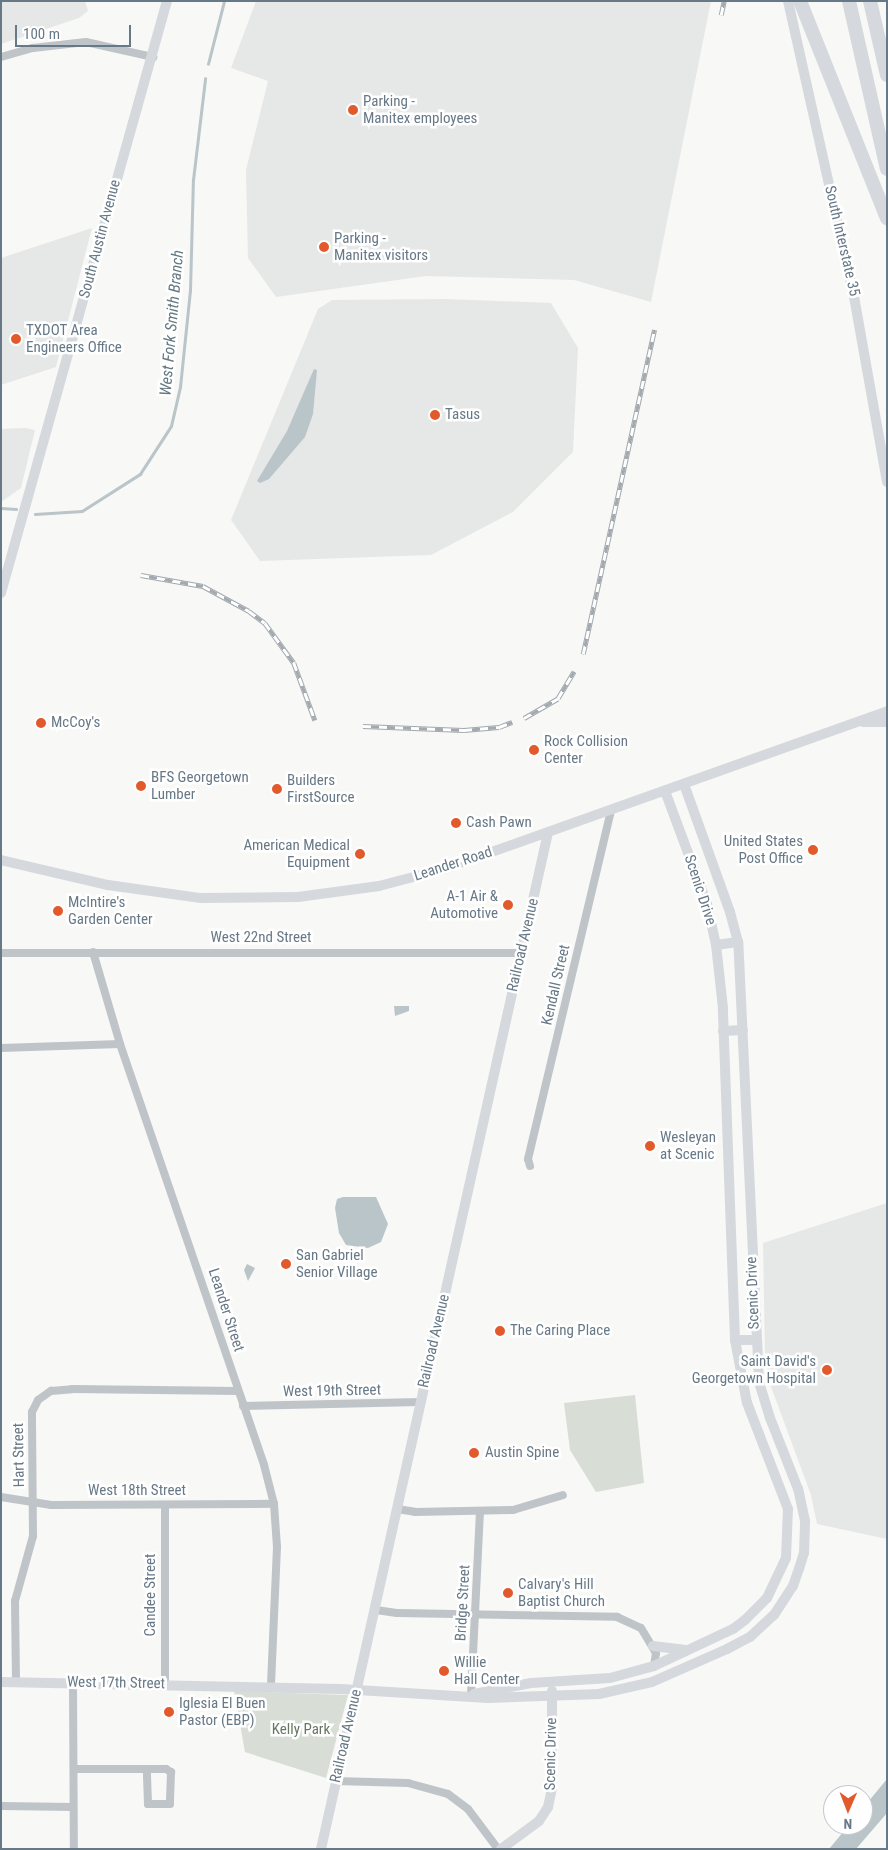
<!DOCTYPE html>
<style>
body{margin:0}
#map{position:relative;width:888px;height:1850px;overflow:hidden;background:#f8f8f6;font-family:"Roboto Condensed",sans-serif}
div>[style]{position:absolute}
.built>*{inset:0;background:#e6e7e7}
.green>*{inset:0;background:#d8ddd5}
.water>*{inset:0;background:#bac5ca}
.stream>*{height:2.5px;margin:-1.25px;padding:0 1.25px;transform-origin:1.25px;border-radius:1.25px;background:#bac5ca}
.street>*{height:8px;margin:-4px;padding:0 4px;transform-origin:4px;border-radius:4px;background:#bfc4c8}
.secondary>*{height:10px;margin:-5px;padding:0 5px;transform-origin:5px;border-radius:5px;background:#d5d9dd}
.highway>*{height:14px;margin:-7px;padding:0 7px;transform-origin:7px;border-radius:7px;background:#d5d9dd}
.rail>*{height:4.5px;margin-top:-2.25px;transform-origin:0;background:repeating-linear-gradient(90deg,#fff 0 8px,#a2a9af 0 16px);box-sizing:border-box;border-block:1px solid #a2a9af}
.dots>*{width:14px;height:14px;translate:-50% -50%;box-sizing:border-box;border:2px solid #fff;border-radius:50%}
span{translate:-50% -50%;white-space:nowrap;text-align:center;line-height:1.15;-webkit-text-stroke:5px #fff;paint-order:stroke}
.poi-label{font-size:15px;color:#677886}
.left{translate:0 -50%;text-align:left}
.right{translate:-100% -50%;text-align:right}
.street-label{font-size:15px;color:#677886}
.park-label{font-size:15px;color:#667862}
.water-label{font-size:16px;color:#637982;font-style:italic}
.frame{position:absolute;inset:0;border:2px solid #677886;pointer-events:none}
.north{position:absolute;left:823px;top:1785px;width:50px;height:50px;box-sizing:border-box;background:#fff;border:1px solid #c2c9cf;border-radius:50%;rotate:181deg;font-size:14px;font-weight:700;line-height:20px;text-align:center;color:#677886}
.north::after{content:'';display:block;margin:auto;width:18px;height:22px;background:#e25a2c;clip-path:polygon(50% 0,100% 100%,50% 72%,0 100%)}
.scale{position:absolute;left:15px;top:25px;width:116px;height:22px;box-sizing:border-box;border:2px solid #677886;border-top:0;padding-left:6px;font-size:15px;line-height:18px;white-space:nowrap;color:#677886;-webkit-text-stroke:4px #fff;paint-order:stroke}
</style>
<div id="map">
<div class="built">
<i style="clip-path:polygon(1px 1px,85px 1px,88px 11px,79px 18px,1px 44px)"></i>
<i style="clip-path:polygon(256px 1px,711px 1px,651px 302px,574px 280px,426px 276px,276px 297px,248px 258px,246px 170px,268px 81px,231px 68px)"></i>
<i style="clip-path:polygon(92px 228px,56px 367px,1px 385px,1px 258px)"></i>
<i style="clip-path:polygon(446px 299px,551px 303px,578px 348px,573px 452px,513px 512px,431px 555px,260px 561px,231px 520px,318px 309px,332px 300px)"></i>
<i style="clip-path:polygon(25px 428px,35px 430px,21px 488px,1px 502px,1px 429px)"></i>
<i style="clip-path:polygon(887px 1203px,887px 1539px,817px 1524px,811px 1495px,770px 1384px,765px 1356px,763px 1243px)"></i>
</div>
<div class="green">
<i style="clip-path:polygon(635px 1395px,644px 1483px,596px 1492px,570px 1450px,564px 1403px)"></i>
<i style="clip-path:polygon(234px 1691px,348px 1695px,326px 1778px,245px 1752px)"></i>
</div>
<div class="water">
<i style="clip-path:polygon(314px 369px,317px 370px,313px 414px,305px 437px,269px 479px,260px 483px,257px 481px,287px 431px)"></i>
<i style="clip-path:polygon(394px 1006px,409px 1006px,409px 1011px,395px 1016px)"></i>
<i style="clip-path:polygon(343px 1197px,376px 1197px,388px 1224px,381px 1242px,368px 1248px,346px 1245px,339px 1233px,335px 1208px,337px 1199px)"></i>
<i style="clip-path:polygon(247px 1264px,255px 1268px,248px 1281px,244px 1270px)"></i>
<i style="clip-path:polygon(887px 1779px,887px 1813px,856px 1849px,829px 1849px,849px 1825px,863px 1825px,863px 1808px)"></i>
</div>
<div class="stream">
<i style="left:208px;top:64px;width:65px;rotate:-75.7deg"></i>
<i style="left:1px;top:508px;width:15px;rotate:4deg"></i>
<i style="left:35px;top:514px;width:47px;rotate:-3.7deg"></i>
<i style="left:82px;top:511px;width:69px;rotate:-32.5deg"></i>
<i style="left:140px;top:474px;width:57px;rotate:-57.1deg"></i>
<i style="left:171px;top:426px;width:40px;rotate:-77deg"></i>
<i style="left:180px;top:387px;width:97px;rotate:-84.1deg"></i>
<i style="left:190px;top:291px;width:111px;rotate:-88.5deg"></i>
<i style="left:193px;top:180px;width:102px;rotate:-83.2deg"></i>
</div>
<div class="street">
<i style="left:1px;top:57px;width:33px;rotate:-16deg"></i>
<i style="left:33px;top:48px;width:53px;rotate:-6.5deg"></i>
<i style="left:86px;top:42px;width:69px;rotate:12.6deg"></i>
<i style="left:93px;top:952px;width:96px;rotate:73.6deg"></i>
<i style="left:120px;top:1044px;width:445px;rotate:71.1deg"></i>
<i style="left:264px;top:1465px;width:40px;rotate:75.6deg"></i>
<i style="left:274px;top:1504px;width:43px;rotate:86deg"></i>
<i style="left:277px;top:1547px;width:140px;rotate:92.5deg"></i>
<i style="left:1px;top:953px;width:520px"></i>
<i style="left:1px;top:1048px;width:119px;rotate:-1.9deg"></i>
<i style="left:530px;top:1166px;width:7px;rotate:-106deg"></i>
<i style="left:528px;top:1159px;width:359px;rotate:-76.6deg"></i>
<i style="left:243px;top:1406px;width:177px;rotate:-1.3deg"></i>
<i style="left:1px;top:1497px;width:51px;rotate:9.1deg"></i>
<i style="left:51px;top:1505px;width:223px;rotate:-0.3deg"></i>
<i style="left:165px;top:1506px;width:178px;rotate:90deg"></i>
<i style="left:397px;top:1509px;width:18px;rotate:9deg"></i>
<i style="left:415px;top:1512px;width:98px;rotate:-1.2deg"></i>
<i style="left:513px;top:1510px;width:52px;rotate:-16.7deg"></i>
<i style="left:376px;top:1610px;width:21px;rotate:8deg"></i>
<i style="left:397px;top:1613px;width:220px;rotate:1deg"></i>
<i style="left:617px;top:1617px;width:26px;rotate:25deg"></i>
<i style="left:641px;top:1628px;width:29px;rotate:59deg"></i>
<i style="left:656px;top:1653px;width:13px;rotate:99deg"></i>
<i style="left:16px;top:1682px;width:81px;rotate:-90.7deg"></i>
<i style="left:15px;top:1601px;width:67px;rotate:-74.5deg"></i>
<i style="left:33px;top:1536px;width:111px;rotate:-90.5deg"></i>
<i style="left:32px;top:1425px;width:13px;rotate:-90deg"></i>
<i style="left:32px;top:1412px;width:13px;rotate:-63deg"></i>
<i style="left:38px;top:1400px;width:16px;rotate:-35deg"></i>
<i style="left:51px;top:1391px;width:21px;rotate:-5deg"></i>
<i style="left:72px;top:1389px;width:166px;rotate:0.7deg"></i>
<i style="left:73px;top:1683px;width:166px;rotate:89.7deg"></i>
<i style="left:471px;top:1695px;width:184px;rotate:-87.2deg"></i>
<i style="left:74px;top:1769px;width:92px"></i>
<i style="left:166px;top:1769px;width:6px;rotate:31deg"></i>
<i style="left:171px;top:1772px;width:32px;rotate:92deg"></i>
<i style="left:170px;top:1804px;width:22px;rotate:180deg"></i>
<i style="left:148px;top:1804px;width:33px;rotate:-92deg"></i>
<i style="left:335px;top:1781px;width:73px;rotate:1.6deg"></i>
<i style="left:408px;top:1783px;width:41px;rotate:15.4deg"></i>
<i style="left:448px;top:1794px;width:25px;rotate:37deg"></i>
<i style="left:468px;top:1809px;width:50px;rotate:53.1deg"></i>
<i style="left:1px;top:1806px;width:72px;rotate:0.8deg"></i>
</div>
<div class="secondary">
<i style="left:788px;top:1px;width:297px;rotate:77.4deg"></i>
<i style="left:853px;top:291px;width:194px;rotate:79.9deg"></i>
<i style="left:1px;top:593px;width:615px;rotate:-74.34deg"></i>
<i style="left:863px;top:722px;width:24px"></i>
<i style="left:1px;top:860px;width:110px;rotate:13.2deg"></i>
<i style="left:108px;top:885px;width:94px;rotate:8deg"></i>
<i style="left:201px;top:898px;width:97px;rotate:-0.6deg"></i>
<i style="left:298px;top:897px;width:82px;rotate:-7.7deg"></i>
<i style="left:379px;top:886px;width:67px;rotate:-14.7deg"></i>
<i style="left:444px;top:869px;width:470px;rotate:-19.6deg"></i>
<i style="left:716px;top:945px;width:22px;rotate:-8deg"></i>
<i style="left:723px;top:1031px;width:20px;rotate:-3deg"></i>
<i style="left:735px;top:1340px;width:20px"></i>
<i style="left:653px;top:1646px;width:31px;rotate:7deg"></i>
<i style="left:1px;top:1682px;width:340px;rotate:1.2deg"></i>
<i style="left:341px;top:1689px;width:147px;rotate:3.5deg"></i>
<i style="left:488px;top:1698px;width:111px;rotate:-2.1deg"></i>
<i style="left:599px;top:1694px;width:54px;rotate:-12.8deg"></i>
<i style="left:652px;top:1682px;width:82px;rotate:-23.7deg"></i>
<i style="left:727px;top:1649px;width:26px;rotate:-28deg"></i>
<i style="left:750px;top:1637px;width:33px;rotate:-43deg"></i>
<i style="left:774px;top:1615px;width:35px;rotate:-57deg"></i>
<i style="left:793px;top:1586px;width:18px;rotate:-71deg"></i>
<i style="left:799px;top:1569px;width:17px;rotate:-73deg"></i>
<i style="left:804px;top:1553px;width:32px;rotate:-88deg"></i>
<i style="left:805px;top:1521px;width:33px;rotate:-102deg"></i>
<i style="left:798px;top:1489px;width:76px;rotate:-111.5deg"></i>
<i style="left:770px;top:1418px;width:39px;rotate:-107deg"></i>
<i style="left:759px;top:1381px;width:440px;rotate:-92.7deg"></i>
<i style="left:738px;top:942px;width:31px;rotate:-105deg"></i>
<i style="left:730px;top:912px;width:136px;rotate:-109.8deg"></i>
<i style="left:474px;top:1694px;width:58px;rotate:-10.9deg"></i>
<i style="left:531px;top:1683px;width:79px;rotate:-3.6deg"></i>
<i style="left:610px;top:1678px;width:46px;rotate:-15.3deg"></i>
<i style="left:654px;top:1666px;width:87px;rotate:-25.1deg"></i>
<i style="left:733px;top:1629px;width:15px;rotate:-37deg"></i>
<i style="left:745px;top:1620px;width:31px;rotate:-45deg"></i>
<i style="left:767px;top:1598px;width:44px;rotate:-64.6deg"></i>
<i style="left:786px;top:1558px;width:49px;rotate:-87.7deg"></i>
<i style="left:788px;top:1509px;width:114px;rotate:-111.1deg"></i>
<i style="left:747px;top:1403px;width:64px;rotate:-100.8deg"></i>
<i style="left:735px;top:1340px;width:332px;rotate:-92.1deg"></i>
<i style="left:723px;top:1008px;width:63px;rotate:-96.3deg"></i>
<i style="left:716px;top:945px;width:42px;rotate:-102.4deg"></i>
<i style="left:707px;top:904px;width:121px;rotate:-110.4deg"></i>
<i style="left:321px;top:1849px;width:1041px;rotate:-77.41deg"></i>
<i style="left:501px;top:1849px;width:47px;rotate:-36.4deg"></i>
<i style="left:539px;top:1821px;width:17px;rotate:-57deg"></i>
<i style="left:548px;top:1807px;width:19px;rotate:-78deg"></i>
<i style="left:552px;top:1788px;width:97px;rotate:-90deg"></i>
</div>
<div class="highway">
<i style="left:800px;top:1px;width:234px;rotate:68.2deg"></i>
<i style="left:849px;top:1px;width:172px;rotate:77.3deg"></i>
<i style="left:870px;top:1px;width:76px;rotate:77.1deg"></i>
</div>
<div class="rail">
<i style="left:721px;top:15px;width:14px;rotate:-78deg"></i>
<i style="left:141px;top:575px;width:63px;rotate:10.1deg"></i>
<i style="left:203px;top:586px;width:52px;rotate:28.5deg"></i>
<i style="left:249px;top:611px;width:20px;rotate:37deg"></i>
<i style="left:265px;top:623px;width:49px;rotate:54.1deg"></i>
<i style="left:294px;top:663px;width:61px;rotate:69.8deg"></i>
<i style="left:583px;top:654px;width:332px;rotate:-77.6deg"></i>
<i style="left:524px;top:718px;width:39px;rotate:-30deg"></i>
<i style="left:558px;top:698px;width:31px;rotate:-59deg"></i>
<i style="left:363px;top:726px;width:101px;rotate:2.3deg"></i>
<i style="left:464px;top:730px;width:35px;rotate:-5deg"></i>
<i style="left:499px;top:727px;width:14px;rotate:-21deg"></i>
</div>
<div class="dots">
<i style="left:353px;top:110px;background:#e25a2c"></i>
<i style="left:324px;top:247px;background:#e25a2c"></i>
<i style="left:16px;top:339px;background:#e25a2c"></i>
<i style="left:435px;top:415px;background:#e25a2c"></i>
<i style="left:41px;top:723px;background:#e25a2c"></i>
<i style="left:534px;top:750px;background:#e25a2c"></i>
<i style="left:141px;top:786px;background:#e25a2c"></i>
<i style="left:277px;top:789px;background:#e25a2c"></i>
<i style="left:456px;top:823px;background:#e25a2c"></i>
<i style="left:813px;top:850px;background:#e25a2c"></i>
<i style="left:360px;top:854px;background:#e25a2c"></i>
<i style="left:508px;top:905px;background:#e25a2c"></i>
<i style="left:58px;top:911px;background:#e25a2c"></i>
<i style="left:650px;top:1146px;background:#e25a2c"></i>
<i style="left:286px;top:1264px;background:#e25a2c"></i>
<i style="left:500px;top:1331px;background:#e25a2c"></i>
<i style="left:827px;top:1370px;background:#e25a2c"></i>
<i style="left:474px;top:1453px;background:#e25a2c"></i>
<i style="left:508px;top:1593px;background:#e25a2c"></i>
<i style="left:444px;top:1671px;background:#e25a2c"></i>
<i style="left:169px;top:1712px;background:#e25a2c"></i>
</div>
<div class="poi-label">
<span class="left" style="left:363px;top:110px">Parking -<br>Manitex employees</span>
<span class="left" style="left:334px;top:247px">Parking -<br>Manitex visitors</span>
<span class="left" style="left:26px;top:339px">TXDOT Area<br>Engineers Office</span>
<span class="left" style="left:445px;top:415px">Tasus</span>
<span class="left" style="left:51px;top:723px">McCoy's</span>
<span class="left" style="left:544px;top:750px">Rock Collision<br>Center</span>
<span class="left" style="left:151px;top:786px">BFS Georgetown<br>Lumber</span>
<span class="left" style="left:287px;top:789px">Builders<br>FirstSource</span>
<span class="left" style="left:466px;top:823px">Cash Pawn</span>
<span class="right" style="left:803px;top:850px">United States<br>Post Office</span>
<span class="right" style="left:350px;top:854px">American Medical<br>Equipment</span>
<span class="right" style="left:498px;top:905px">A-1 Air &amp;<br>Automotive</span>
<span class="left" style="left:68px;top:911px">McIntire's<br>Garden Center</span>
<span class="left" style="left:660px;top:1146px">Wesleyan<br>at Scenic</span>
<span class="left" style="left:296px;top:1264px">San Gabriel<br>Senior Village</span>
<span class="left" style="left:510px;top:1331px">The Caring Place</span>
<span class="right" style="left:816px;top:1370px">Saint David's<br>Georgetown Hospital</span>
<span class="left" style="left:485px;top:1453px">Austin Spine</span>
<span class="left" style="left:518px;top:1593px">Calvary's Hill<br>Baptist Church</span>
<span class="left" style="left:454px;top:1671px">Willie<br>Hall Center</span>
<span class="left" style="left:179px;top:1712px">Iglesia El Buen<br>Pastor (EBP)</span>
</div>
<div class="street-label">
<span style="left:100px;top:239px;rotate:-75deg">South Austin Avenue</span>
<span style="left:842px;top:241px;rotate:77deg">South Interstate 35</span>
<span style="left:453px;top:864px;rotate:-18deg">Leander Road</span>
<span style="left:700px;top:890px;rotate:72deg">Scenic Drive</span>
<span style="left:261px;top:938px">West 22nd Street</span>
<span style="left:523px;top:945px;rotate:-77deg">Railroad Avenue</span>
<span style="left:556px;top:985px;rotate:-77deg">Kendall Street</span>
<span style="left:753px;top:1293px;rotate:-92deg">Scenic Drive</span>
<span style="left:226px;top:1310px;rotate:72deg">Leander Street</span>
<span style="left:434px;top:1341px;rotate:-77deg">Railroad Avenue</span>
<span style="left:332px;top:1391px;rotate:-1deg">West 19th Street</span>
<span style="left:19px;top:1455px;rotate:-91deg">Hart Street</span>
<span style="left:137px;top:1491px">West 18th Street</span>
<span style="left:151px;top:1595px;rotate:-90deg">Candee Street</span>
<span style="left:463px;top:1603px;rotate:-87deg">Bridge Street</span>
<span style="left:116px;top:1683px;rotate:1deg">West 17th Street</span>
<span style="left:346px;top:1736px;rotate:-77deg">Railroad Avenue</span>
<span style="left:551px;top:1754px;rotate:-89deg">Scenic Drive</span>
</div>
<div class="park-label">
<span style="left:301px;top:1730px">Kelly Park</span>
</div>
<div class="water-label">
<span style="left:172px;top:323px;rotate:-85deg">West Fork Smith Branch</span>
</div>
<div class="frame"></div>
<div class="north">N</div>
<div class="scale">100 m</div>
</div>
